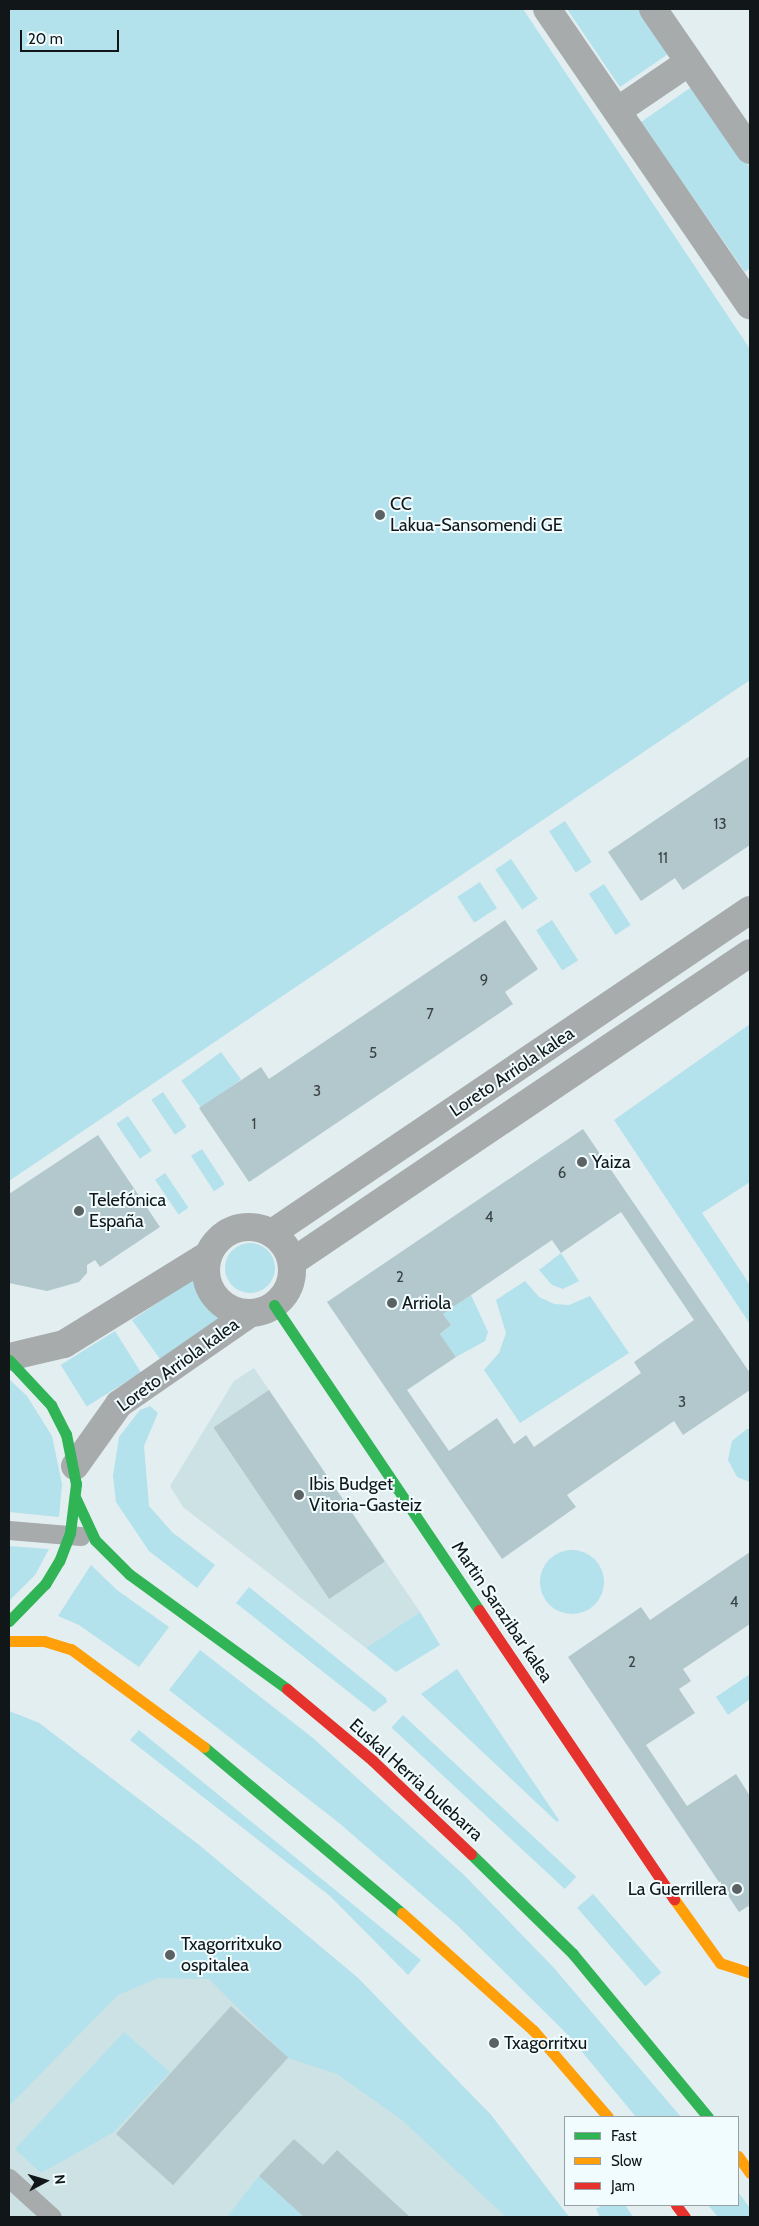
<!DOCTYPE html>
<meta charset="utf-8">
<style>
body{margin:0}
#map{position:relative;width:759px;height:2226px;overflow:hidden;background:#e3eef0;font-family:Cabin,sans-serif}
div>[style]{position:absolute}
.built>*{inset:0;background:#cde2e5}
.green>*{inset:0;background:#b3e1ec;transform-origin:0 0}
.round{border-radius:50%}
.building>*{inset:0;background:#b3c8cc;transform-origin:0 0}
.lane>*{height:19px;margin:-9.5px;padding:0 9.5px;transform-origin:9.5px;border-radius:9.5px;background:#a7abac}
.street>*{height:28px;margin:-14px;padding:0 14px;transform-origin:14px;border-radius:14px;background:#a7abac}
.street>.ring{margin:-14px;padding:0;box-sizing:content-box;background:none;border:28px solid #a7abac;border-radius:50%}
.fast>*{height:11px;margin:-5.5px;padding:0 5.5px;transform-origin:5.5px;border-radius:5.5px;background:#30b455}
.slow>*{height:11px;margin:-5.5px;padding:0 5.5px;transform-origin:5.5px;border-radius:5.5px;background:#ff9f0a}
.jam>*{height:11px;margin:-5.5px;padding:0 5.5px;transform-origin:5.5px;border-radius:5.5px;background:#e5322d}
.dots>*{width:14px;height:14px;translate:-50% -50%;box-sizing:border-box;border:2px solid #f1fcff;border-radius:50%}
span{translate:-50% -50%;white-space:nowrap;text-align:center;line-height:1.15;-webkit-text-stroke:4px #f1fcff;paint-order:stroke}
.number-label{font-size:15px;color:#3a4346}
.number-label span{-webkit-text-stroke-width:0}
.poi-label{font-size:18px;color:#111719}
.left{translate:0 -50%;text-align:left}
.right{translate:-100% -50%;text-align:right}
.street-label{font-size:18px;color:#111719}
.frame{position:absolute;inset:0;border:10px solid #111719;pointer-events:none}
.legend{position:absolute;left:564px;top:2116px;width:175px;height:90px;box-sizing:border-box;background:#f1fcff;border:1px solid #97a0a3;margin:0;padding:6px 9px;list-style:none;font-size:15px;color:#111719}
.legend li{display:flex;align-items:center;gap:10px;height:25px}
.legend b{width:25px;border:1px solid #97a0a3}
.north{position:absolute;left:20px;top:2156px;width:50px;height:50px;-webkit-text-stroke:4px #f1fcff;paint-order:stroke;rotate:84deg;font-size:14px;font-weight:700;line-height:20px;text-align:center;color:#111719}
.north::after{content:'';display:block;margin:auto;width:18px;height:22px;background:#111719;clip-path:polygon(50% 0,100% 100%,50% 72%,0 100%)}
.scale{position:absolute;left:20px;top:30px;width:99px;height:22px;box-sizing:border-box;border:2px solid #111719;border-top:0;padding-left:6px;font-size:15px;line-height:18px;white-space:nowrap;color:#111719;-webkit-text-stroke:4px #f1fcff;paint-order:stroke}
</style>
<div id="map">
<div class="built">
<i style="clip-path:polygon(254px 1368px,420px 1612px,366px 1648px,183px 1507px,170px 1486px,234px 1381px)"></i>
<i style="clip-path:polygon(9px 1711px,39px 1723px,199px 1845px,358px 1978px,491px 2115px,569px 2217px,9px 2217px)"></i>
</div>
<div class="green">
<i style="clip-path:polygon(9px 9px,523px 9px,750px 349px,750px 680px,9px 1181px)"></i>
<i style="clip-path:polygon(567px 9px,641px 9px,671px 52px,620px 87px)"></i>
<i style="clip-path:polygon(693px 86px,750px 168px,750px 268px,745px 272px,641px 122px)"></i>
<i style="left:565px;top:821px;width:49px;height:19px;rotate:57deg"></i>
<i style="left:511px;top:859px;width:48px;height:19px;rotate:56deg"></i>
<i style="left:480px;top:882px;width:31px;height:27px;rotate:57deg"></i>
<i style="left:604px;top:884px;width:49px;height:18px;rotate:57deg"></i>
<i style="left:552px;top:920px;width:48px;height:19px;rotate:57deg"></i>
<i style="clip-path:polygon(750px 1024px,750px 1182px,702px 1213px,750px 1285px,750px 1324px,614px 1120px)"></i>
<i style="left:221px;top:1052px;width:34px;height:49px;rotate:54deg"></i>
<i style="left:163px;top:1092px;width:42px;height:14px;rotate:56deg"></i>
<i style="left:128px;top:1116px;width:42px;height:14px;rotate:56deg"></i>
<i style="left:202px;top:1149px;width:42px;height:13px;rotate:57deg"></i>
<i style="left:165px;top:1173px;width:42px;height:12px;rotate:56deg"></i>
<i class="round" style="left:225px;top:1243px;width:50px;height:50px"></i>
<i style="clip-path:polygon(561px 1253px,579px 1281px,563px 1289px,552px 1285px,539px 1270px)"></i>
<i style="clip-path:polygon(196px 1277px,209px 1304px,223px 1317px,160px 1359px,132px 1320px)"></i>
<i style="clip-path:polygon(525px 1281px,539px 1297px,554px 1304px,569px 1305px,590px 1296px,629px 1353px,520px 1423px,484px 1370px,499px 1353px,506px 1333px,496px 1300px)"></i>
<i style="clip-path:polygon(471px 1295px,488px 1332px,485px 1341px,456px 1357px,440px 1334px,451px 1325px,443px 1314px)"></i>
<i style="left:115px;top:1331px;width:49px;height:64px;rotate:58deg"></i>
<i style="clip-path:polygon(9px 1379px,27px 1396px,52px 1436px,62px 1484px,59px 1517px,9px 1512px)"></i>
<i style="clip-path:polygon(150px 1406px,158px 1413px,144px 1446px,149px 1506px,172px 1532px,215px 1565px,197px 1588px,149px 1551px,116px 1502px,113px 1476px,119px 1437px,140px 1410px)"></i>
<i style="clip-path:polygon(747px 1429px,750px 1429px,750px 1482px,737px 1477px,728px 1460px,732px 1441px)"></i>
<i style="clip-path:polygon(9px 1546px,49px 1549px,35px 1575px,9px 1601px)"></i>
<i class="round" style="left:540px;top:1550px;width:64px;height:64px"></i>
<i style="clip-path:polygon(91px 1565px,117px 1590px,169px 1627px,139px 1667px,79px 1625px,58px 1616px)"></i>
<i style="clip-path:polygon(249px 1587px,386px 1698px,387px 1702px,374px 1712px,236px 1603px)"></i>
<i style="clip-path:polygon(420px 1612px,440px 1645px,396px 1672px,366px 1648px)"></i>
<i style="clip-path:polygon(200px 1650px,313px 1738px,464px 1875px,554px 1968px,681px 2117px,636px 2117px,569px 2036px,457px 1925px,339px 1823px,169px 1690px)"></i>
<i style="clip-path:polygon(457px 1669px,559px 1820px,557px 1822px,421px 1694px)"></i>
<i style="clip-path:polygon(750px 1674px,750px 1699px,728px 1715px,716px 1697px)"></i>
<i style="clip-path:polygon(9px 1711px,39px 1723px,199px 1845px,358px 1978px,491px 2115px,569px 2217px,506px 2217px,403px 2121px,337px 2074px,288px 2058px,209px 1979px,158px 1978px,118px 1995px,9px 2106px)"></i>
<i style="left:403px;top:1715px;width:237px;height:17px;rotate:43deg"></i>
<i style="clip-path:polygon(139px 1730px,421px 1960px,408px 1975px,330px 1896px,130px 1740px)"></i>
<i style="left:593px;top:1894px;width:104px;height:21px;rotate:49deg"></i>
<i style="clip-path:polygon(124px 2032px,170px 2072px,114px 2132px,41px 2173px,15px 2149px)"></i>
<i style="clip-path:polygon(259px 2176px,304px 2217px,227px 2217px)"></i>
<i style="clip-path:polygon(738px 2192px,750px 2208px,750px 2217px,718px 2217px,708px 2205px,738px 2205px)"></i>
<i style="clip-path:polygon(603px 2205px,625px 2205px,633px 2217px,600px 2217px,596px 2209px)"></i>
</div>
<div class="building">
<i style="clip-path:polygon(750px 756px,750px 845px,683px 890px,675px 878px,641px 901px,608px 852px)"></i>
<i style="clip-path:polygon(505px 920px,538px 969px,505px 992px,513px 1004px,249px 1182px,199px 1108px,261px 1067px,269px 1079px)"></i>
<i style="clip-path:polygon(evenodd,583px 1129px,750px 1373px,750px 1390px,683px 1435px,674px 1421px,567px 1495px,576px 1507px,502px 1559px,327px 1302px,583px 1129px,621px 1212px,694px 1320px,634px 1362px,641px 1373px,534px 1447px,526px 1435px,514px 1444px,497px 1418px,449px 1451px,407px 1390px,456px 1357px,440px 1334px,451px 1325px,443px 1314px,552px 1240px,561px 1253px,621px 1212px)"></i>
<i style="clip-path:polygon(98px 1135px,160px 1227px,100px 1267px,95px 1260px,87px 1265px,87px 1273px,79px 1282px,47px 1291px,9px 1283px,9px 1194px)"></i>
<i style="left:269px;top:1390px;width:207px;height:67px;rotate:56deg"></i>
<i style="clip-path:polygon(750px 1552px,750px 1624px,683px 1669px,691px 1681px,679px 1689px,695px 1713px,646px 1745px,687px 1806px,736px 1774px,750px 1796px,750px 1905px,739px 1912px,568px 1657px,641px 1607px,650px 1620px)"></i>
<i style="left:231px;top:2006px;width:77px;height:172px;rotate:42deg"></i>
<i style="clip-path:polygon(294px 2139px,323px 2165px,337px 2150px,410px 2217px,304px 2217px,259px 2176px)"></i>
</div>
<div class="lane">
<i style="left:9px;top:1530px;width:72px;rotate:4.8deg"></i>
<i style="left:9px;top:2178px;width:58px;rotate:42.2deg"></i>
</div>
<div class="street">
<i style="left:547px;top:9px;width:359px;rotate:55.6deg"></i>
<i style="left:653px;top:9px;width:171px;rotate:55.5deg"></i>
<i style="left:617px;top:111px;width:87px;rotate:-34.2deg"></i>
<i class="ring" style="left:206px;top:1227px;width:58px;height:58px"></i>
<i style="left:272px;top:1233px;width:577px;rotate:-34.05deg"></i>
<i style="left:292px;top:1262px;width:552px;rotate:-34.01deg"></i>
<i style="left:9px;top:1357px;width:57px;rotate:-13.3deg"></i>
<i style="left:64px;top:1344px;width:169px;rotate:-31.7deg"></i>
<i style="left:75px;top:1466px;width:76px;rotate:-54.6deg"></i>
<i style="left:119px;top:1404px;width:158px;rotate:-34.7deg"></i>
</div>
<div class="fast">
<i style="left:274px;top:1305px;width:367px;rotate:56.1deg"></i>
<i style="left:9px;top:1360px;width:62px;rotate:47deg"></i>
<i style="left:51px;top:1405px;width:33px;rotate:63deg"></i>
<i style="left:66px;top:1434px;width:51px;rotate:78.7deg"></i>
<i style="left:76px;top:1484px;width:49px;rotate:97deg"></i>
<i style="left:70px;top:1533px;width:30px;rotate:111deg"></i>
<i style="left:59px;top:1561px;width:27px;rotate:121deg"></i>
<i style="left:45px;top:1584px;width:52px;rotate:134.2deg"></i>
<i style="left:76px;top:1499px;width:45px;rotate:65.1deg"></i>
<i style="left:95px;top:1540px;width:48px;rotate:45deg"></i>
<i style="left:129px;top:1574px;width:195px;rotate:36deg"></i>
<i style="left:204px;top:1747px;width:258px;rotate:40deg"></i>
<i style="left:471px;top:1854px;width:143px;rotate:44.4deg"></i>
<i style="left:573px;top:1954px;width:212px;rotate:50.4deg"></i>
</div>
<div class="slow">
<i style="left:9px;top:1641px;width:35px"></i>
<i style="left:44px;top:1641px;width:28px;rotate:17deg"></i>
<i style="left:71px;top:1649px;width:165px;rotate:36.4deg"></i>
<i style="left:674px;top:1899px;width:79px;rotate:54.3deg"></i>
<i style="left:720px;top:1963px;width:32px;rotate:18deg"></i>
<i style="left:402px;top:1913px;width:176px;rotate:41.8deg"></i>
<i style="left:533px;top:2030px;width:115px;rotate:49.2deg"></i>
<i style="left:738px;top:2156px;width:21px;rotate:55deg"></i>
</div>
<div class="jam">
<i style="left:479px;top:1610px;width:349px;rotate:56deg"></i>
<i style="left:287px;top:1689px;width:112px;rotate:39.9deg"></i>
<i style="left:373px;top:1761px;width:135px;rotate:43.5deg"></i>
<i style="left:676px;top:2205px;width:15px;rotate:53deg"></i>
</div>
<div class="dots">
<i style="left:380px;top:515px;background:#5a6264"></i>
<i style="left:582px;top:1162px;background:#5a6264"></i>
<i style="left:79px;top:1211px;background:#5a6264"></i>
<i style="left:392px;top:1303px;background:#5a6264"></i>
<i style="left:299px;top:1495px;background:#5a6264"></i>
<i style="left:737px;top:1889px;background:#5a6264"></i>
<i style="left:170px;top:1955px;background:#5a6264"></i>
<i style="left:494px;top:2043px;background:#5a6264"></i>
</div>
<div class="number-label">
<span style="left:720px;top:825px">13</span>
<span style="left:663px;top:859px">11</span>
<span style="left:484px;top:981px">9</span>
<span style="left:430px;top:1015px">7</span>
<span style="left:373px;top:1054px">5</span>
<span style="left:317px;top:1092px">3</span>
<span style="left:254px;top:1125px">1</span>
<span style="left:562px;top:1174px">6</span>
<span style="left:489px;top:1218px">4</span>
<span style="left:400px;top:1278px">2</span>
<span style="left:682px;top:1403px">3</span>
<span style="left:734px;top:1603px">4</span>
<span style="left:632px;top:1663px">2</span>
</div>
<div class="poi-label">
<span class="left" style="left:390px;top:515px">CC<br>Lakua-Sansomendi GE</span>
<span class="left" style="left:592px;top:1162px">Yaiza</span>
<span class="left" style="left:89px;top:1211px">Telefónica<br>España</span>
<span class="left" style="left:402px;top:1303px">Arriola</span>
<span class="left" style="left:309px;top:1495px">Ibis Budget<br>Vitoria-Gasteiz</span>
<span class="right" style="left:727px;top:1889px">La Guerrillera</span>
<span class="left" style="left:181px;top:1955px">Txagorritxuko<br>ospitalea</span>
<span class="left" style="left:504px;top:2043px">Txagorritxu</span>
</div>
<div class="street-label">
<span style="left:512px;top:1072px;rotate:-34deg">Loreto Arriola kalea</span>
<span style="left:178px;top:1365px;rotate:-36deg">Loreto Arriola kalea</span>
<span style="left:502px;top:1612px;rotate:56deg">Martin Sarazibar kalea</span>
<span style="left:416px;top:1780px;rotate:42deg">Euskal Herria bulebarra</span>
</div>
<div class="frame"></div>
<ul class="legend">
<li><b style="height:6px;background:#30b455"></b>Fast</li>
<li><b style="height:6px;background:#ff9f0a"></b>Slow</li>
<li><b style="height:6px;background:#e5322d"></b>Jam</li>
</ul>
<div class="north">N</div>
<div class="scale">20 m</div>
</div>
